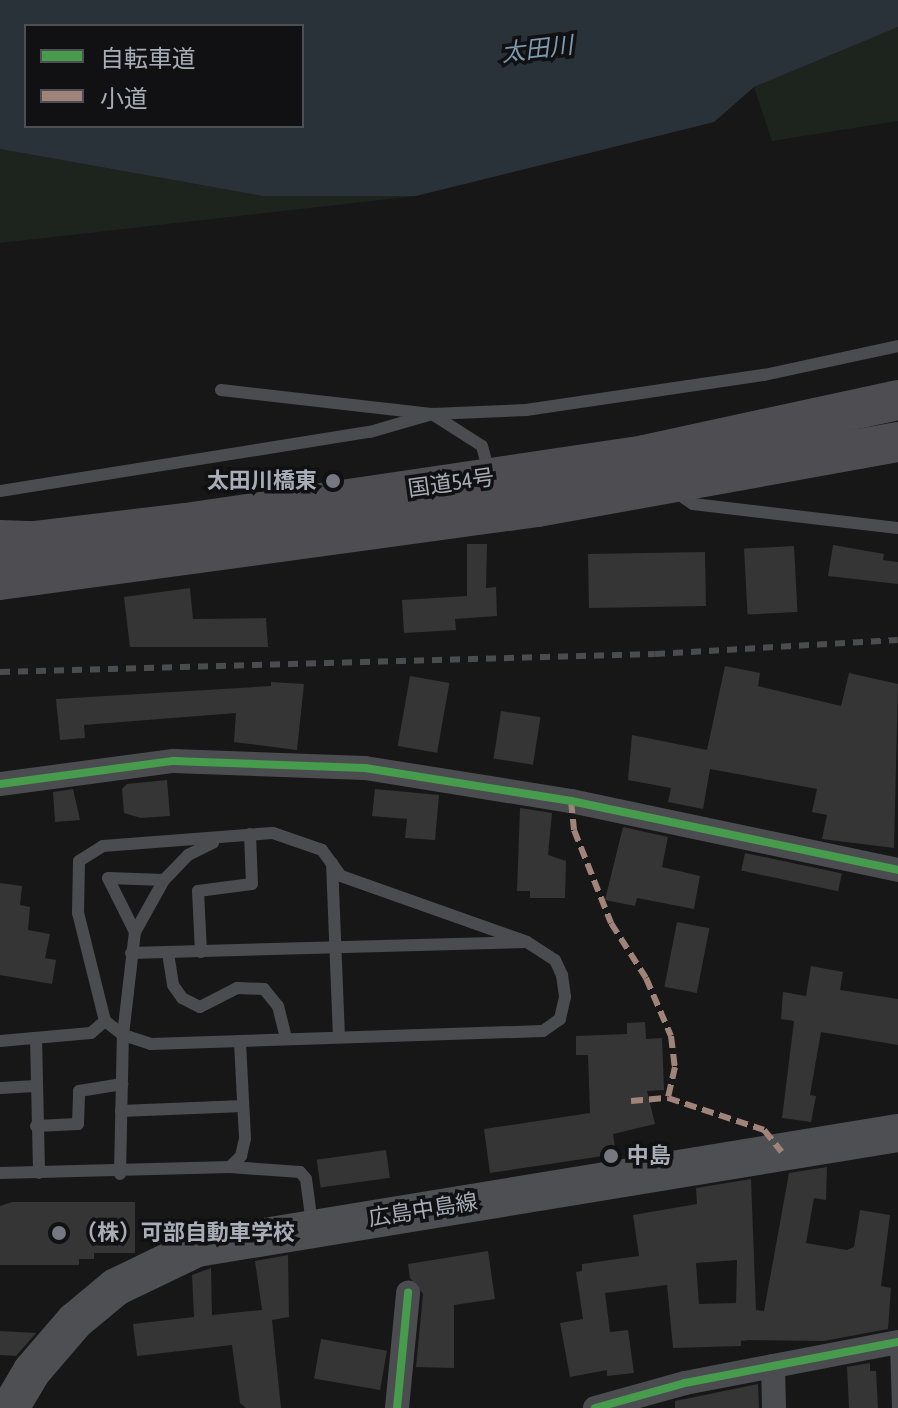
<!DOCTYPE html>
<meta charset="utf-8">
<style>
body{margin:0}
#map{position:relative;width:898px;height:1408px;overflow:hidden;background:#171717;font-family:"Asap Condensed","Noto Sans JP",sans-serif}
div>[style]{position:absolute}
.green>*{inset:0;background:#1d241e}
.water>*{inset:0;background:#2a3239}
.building>*{inset:0;background:#353536;transform-origin:0 0}
.service>*{height:12px;margin:-6px;padding:0 6px;transform-origin:6px;border-radius:6px;background:#4b4c50}
.minor>*{height:24px;margin:-12px;padding:0 12px;transform-origin:12px;border-radius:12px;background:#4b4c50}
.primary>*{height:38px;margin:-19px;padding:0 19px;transform-origin:19px;border-radius:19px;background:#4d4f52}
.trunk>*{height:40px;margin:-20px;padding:0 20px;transform-origin:20px;border-radius:20px;background:#4e4e52}
.rail>*{height:6px;margin-top:-3px;transform-origin:0;background:repeating-linear-gradient(90deg,#4b4c4f 0 10px,transparent 0 18px)}
.quiet>*{height:6px;margin-top:-3px;transform-origin:0;background:repeating-linear-gradient(90deg,#a18479 0 12px,transparent 0 18px)}
.cycleway>*{height:8px;margin:-4px;padding:0 4px;transform-origin:4px;border-radius:4px;background:#469c4c}
.dots>*{width:22px;height:22px;translate:-50% -50%;box-sizing:border-box;border:4px solid #111113;border-radius:50%}
span{translate:-50% -50%;white-space:nowrap;text-align:center;line-height:1.15;-webkit-text-stroke:7px #111113;paint-order:stroke}
.poi-label{font-size:22px;color:#a8adb8;font-weight:700}
.right{translate:-100% -50%;text-align:right}
.left{translate:0 -50%;text-align:left}
.street-label{font-size:22px;color:#a8adb8}
.water-label{font-size:24px;color:#7f9bb3;font-style:italic}
.legend{position:absolute;left:24px;top:24px;width:280px;height:104px;box-sizing:border-box;background:#111113;border:2px solid #4d4f55;margin:0;padding:10px 14px;list-style:none;font-size:24px;color:#a8adb8}
.legend li{display:flex;align-items:center;gap:16px;height:40px}
.legend b{width:40px;border:2px solid #4d4f55}
</style>
<div id="map">
<div class="green">
<i style="clip-path:polygon(898px 27px,898px 121px,772px 141px,754px 87px)"></i>
<i style="clip-path:polygon(0 149px,263px 196px,416px 196px,0 243px)"></i>
</div>
<div class="water">
<i style="clip-path:polygon(evenodd,0 0,898px 0,898px 27px,754px 87px,714px 122px,416px 196px,263px 196px,0 149px,0 0,302px 26px,302px 126px,26px 126px,26px 26px,302px 26px)"></i>
</div>
<div class="building">
<i style="clip-path:polygon(467px 544px,487px 544px,486px 588px,496px 587px,497px 616px,455px 619px,456px 630px,404px 633px,402px 600px,467px 596px)"></i>
<i style="clip-path:polygon(833px 545px,884px 554px,883px 560px,898px 562px,898px 584px,828px 576px)"></i>
<i style="left:794px;top:546px;width:66px;height:50px;rotate:87deg"></i>
<i style="left:705px;top:552px;width:54px;height:117px;rotate:89deg"></i>
<i style="clip-path:polygon(190px 588px,193px 619px,266px 618px,268px 647px,130px 647px,124px 597px)"></i>
<i style="clip-path:polygon(725px 666px,760px 673px,758px 686px,841px 706px,849px 673px,898px 684px,894px 848px,822px 839px,827px 815px,812px 812px,817px 789px,710px 769px,703px 809px,668px 802px,671px 788px,628px 780px,632px 735px,707px 750px)"></i>
<i style="left:410px;top:676px;width:40px;height:71px;rotate:10deg"></i>
<i style="clip-path:polygon(271px 682px,304px 684px,297px 750px,234px 742px,236px 713px,84px 725px,85px 738px,60px 740px,56px 699px,271px 686px)"></i>
<i style="left:501px;top:711px;width:40px;height:48px;rotate:9deg"></i>
<i style="clip-path:polygon(167px 780px,170px 816px,141px 818px,124px 813px,122px 789px,127px 784px)"></i>
<i style="clip-path:polygon(73px 789px,80px 820px,55px 822px,53px 792px)"></i>
<i style="clip-path:polygon(375px 789px,439px 795px,435px 840px,405px 838px,407px 819px,372px 816px)"></i>
<i style="clip-path:polygon(520px 808px,552px 813px,548px 855px,566px 861px,565px 898px,530px 898px,530px 891px,517px 891px)"></i>
<i style="clip-path:polygon(623px 827px,668px 837px,662px 867px,700px 876px,694px 909px,637px 898px,635px 906px,605px 900px)"></i>
<i style="left:745px;top:853px;width:99px;height:18px;rotate:12deg"></i>
<i style="clip-path:polygon(0 883px,22px 886px,20px 905px,30px 907px,28px 930px,50px 934px,45px 958px,56px 960px,52px 984px,0 975px)"></i>
<i style="left:677px;top:922px;width:33px;height:66px;rotate:11deg"></i>
<i style="clip-path:polygon(811px 966px,843px 972px,840px 990px,898px 999px,898px 1045px,821px 1032px,810px 1095px,816px 1096px,811px 1122px,782px 1118px,794px 1021px,781px 1019px,783px 992px,806px 996px)"></i>
<i style="clip-path:polygon(645px 1022px,646px 1039px,662px 1038px,664px 1090px,647px 1091px,655px 1124px,613px 1134px,616px 1154px,490px 1173px,484px 1129px,590px 1113px,588px 1055px,576px 1055px,576px 1036px,627px 1034px,627px 1023px)"></i>
<i style="left:386px;top:1150px;width:28px;height:70px;rotate:82deg"></i>
<i style="clip-path:polygon(evenodd,827px 1167px,826px 1200px,814px 1198px,806px 1243px,847px 1250px,854px 1247px,860px 1210px,890px 1215px,881px 1286px,891px 1288px,888px 1329px,824px 1341px,749px 1340px,741px 1341px,741px 1346px,673px 1348px,667px 1285px,605px 1293px,610px 1332px,628px 1330px,634px 1373px,607px 1376px,607px 1370px,570px 1377px,560px 1323px,583px 1319px,576px 1272px,582px 1271px,582px 1264px,639px 1256px,633px 1215px,697px 1204px,696px 1188px,751px 1179px,756px 1310px,764px 1311px,789px 1173px,827px 1167px,737px 1260px,736px 1303px,699px 1304px,696px 1263px,737px 1260px)"></i>
<i style="clip-path:polygon(12px 1202px,135px 1202px,135px 1253px,94px 1253px,94px 1259px,79px 1259px,79px 1265px,0 1265px,0 1206px)"></i>
<i style="clip-path:polygon(488px 1251px,495px 1299px,454px 1305px,454px 1368px,416px 1367px,423px 1294px,410px 1278px,408px 1264px)"></i>
<i style="clip-path:polygon(288px 1255px,289px 1317px,272px 1320px,281px 1408px,246px 1408px,240px 1403px,232px 1345px,137px 1356px,133px 1324px,194px 1317px,192px 1275px,211px 1268px,212px 1315px,262px 1310px,255px 1261px)"></i>
<i style="clip-path:polygon(0 1331px,36px 1333px,16px 1356px,0 1355px)"></i>
<i style="left:321px;top:1339px;width:67px;height:40px;rotate:10deg"></i>
<i style="clip-path:polygon(870px 1363px,870px 1371px,876px 1371px,878px 1408px,849px 1408px,847px 1367px)"></i>
<i style="clip-path:polygon(758px 1384px,759px 1408px,675px 1408px,675px 1401px)"></i>
</div>
<div class="service">
<i style="left:221px;top:390px;width:212px;rotate:6.5deg"></i>
<i style="left:432px;top:414px;width:94px;rotate:-2.4deg"></i>
<i style="left:526px;top:410px;width:241px;rotate:-8.4deg"></i>
<i style="left:764px;top:375px;width:137px;rotate:-12.2deg"></i>
<i style="left:0;top:491px;width:375px;rotate:-9.1deg"></i>
<i style="left:370px;top:432px;width:65px;rotate:-16.2deg"></i>
<i style="left:432px;top:414px;width:59px;rotate:32.6deg"></i>
<i style="left:482px;top:446px;width:27px;rotate:75deg"></i>
<i style="left:677px;top:493px;width:19px;rotate:35deg"></i>
<i style="left:693px;top:504px;width:206px;rotate:6.7deg"></i>
<i style="left:332px;top:863px;width:174px;rotate:87.7deg"></i>
<i style="left:135px;top:932px;width:60px;rotate:-116.6deg"></i>
<i style="left:108px;top:878px;width:56px;rotate:2deg"></i>
<i style="left:201px;top:952px;width:61px;rotate:-92.8deg"></i>
<i style="left:198px;top:891px;width:54px;rotate:-7.4deg"></i>
<i style="left:252px;top:884px;width:50px;rotate:-92.3deg"></i>
<i style="left:131px;top:953px;width:396px;rotate:-1.6deg"></i>
<i style="left:527px;top:942px;width:33px;rotate:33deg"></i>
<i style="left:555px;top:960px;width:17px;rotate:65deg"></i>
<i style="left:562px;top:975px;width:22px;rotate:82deg"></i>
<i style="left:565px;top:997px;width:23px;rotate:103deg"></i>
<i style="left:560px;top:1019px;width:21px;rotate:145deg"></i>
<i style="left:543px;top:1031px;width:392px;rotate:178.1deg"></i>
<i style="left:151px;top:1044px;width:29px;rotate:-162deg"></i>
<i style="left:123px;top:1035px;width:23px;rotate:-142deg"></i>
<i style="left:105px;top:1021px;width:111px;rotate:-104deg"></i>
<i style="left:78px;top:913px;width:52px;rotate:-88.9deg"></i>
<i style="left:79px;top:861px;width:28px;rotate:-32deg"></i>
<i style="left:103px;top:846px;width:170px;rotate:-4.4deg"></i>
<i style="left:273px;top:833px;width:52px;rotate:19.1deg"></i>
<i style="left:322px;top:850px;width:32px;rotate:54deg"></i>
<i style="left:341px;top:876px;width:197px;rotate:19.5deg"></i>
<i style="left:168px;top:953px;width:32px;rotate:81deg"></i>
<i style="left:173px;top:985px;width:16px;rotate:55deg"></i>
<i style="left:182px;top:998px;width:20px;rotate:27deg"></i>
<i style="left:200px;top:1007px;width:42px;rotate:-27.2deg"></i>
<i style="left:237px;top:988px;width:27px;rotate:2deg"></i>
<i style="left:264px;top:989px;width:22px;rotate:51deg"></i>
<i style="left:278px;top:1006px;width:34px;rotate:76deg"></i>
<i style="left:36px;top:1038px;width:135px;rotate:88.7deg"></i>
<i style="left:0;top:1041px;width:91px;rotate:-5deg"></i>
<i style="left:91px;top:1033px;width:18px;rotate:-41deg"></i>
<i style="left:0;top:1088px;width:36px;rotate:-3deg"></i>
<i style="left:121px;top:1111px;width:122px;rotate:-2.3deg"></i>
<i style="left:36px;top:1126px;width:42px;rotate:-2.7deg"></i>
<i style="left:78px;top:1124px;width:33px;rotate:-88deg"></i>
<i style="left:79px;top:1091px;width:44px;rotate:-9.2deg"></i>
<i style="left:230px;top:1167px;width:70px;rotate:4.1deg"></i>
<i style="left:300px;top:1172px;width:9px;rotate:49deg"></i>
<i style="left:306px;top:1179px;width:45px;rotate:82.4deg"></i>
<i style="left:0;top:1173px;width:230px;rotate:-1.5deg"></i>
<i style="left:230px;top:1167px;width:16px;rotate:-45deg"></i>
<i style="left:241px;top:1156px;width:18px;rotate:-77deg"></i>
<i style="left:245px;top:1138px;width:97px;rotate:-93deg"></i>
<i style="left:120px;top:1174px;width:139px;rotate:-88.8deg"></i>
<i style="left:123px;top:1035px;width:104px;rotate:-83.4deg"></i>
<i style="left:135px;top:932px;width:60px;rotate:-60.9deg"></i>
<i style="left:164px;top:880px;width:35px;rotate:-46deg"></i>
<i style="left:188px;top:855px;width:28px;rotate:-26deg"></i>
<i style="left:896px;top:1344px;width:64px;rotate:88.2deg"></i>
</div>
<div class="minor">
<i style="left:0;top:784px;width:175px;rotate:-7.6deg"></i>
<i style="left:173px;top:761px;width:192px;rotate:2.1deg"></i>
<i style="left:365px;top:768px;width:209px;rotate:9.1deg"></i>
<i style="left:571px;top:801px;width:334px;rotate:11.9deg"></i>
<i style="left:773px;top:1366px;width:42px;rotate:88.6deg"></i>
<i style="left:397px;top:1408px;width:116px;rotate:-84.5deg"></i>
<i style="left:595px;top:1408px;width:93px;rotate:-15.5deg"></i>
<i style="left:685px;top:1383px;width:217px;rotate:-10.9deg"></i>
</div>
<div class="primary">
<i style="left:10px;top:1408px;width:43px;rotate:-59.3deg"></i>
<i style="left:32px;top:1371px;width:66px;rotate:-49.3deg"></i>
<i style="left:75px;top:1321px;width:53px;rotate:-39.7deg"></i>
<i style="left:116px;top:1287px;width:90px;rotate:-25.7deg"></i>
<i style="left:197px;top:1248px;width:710px;rotate:-9.32deg"></i>
</div>
<div class="trunk">
<i style="left:0;top:540px;width:34px;rotate:2deg"></i>
<i style="left:34px;top:541px;width:153px;rotate:-6.8deg"></i>
<i style="left:186px;top:523px;width:463px;rotate:-8.4deg"></i>
<i style="left:644px;top:455px;width:260px;rotate:-12.2deg"></i>
<i style="left:0;top:580px;width:542px;rotate:-7.74deg"></i>
<i style="left:537px;top:507px;width:367px;rotate:-10.2deg"></i>
</div>
<div class="rail">
<i style="left:0;top:672px;width:655px;rotate:-1.57deg"></i>
<i style="left:655px;top:654px;width:243px;rotate:-3.3deg"></i>
</div>
<div class="quiet">
<i style="left:571px;top:801px;width:29px;rotate:84deg"></i>
<i style="left:574px;top:830px;width:100px;rotate:68.3deg"></i>
<i style="left:611px;top:923px;width:65px;rotate:57.5deg"></i>
<i style="left:646px;top:978px;width:63px;rotate:66.7deg"></i>
<i style="left:671px;top:1036px;width:31px;rotate:83deg"></i>
<i style="left:675px;top:1067px;width:32px;rotate:103deg"></i>
<i style="left:631px;top:1101px;width:37px;rotate:-5deg"></i>
<i style="left:668px;top:1098px;width:101px;rotate:18.4deg"></i>
<i style="left:764px;top:1130px;width:28px;rotate:51deg"></i>
</div>
<div class="cycleway">
<i style="left:0;top:784px;width:175px;rotate:-7.6deg"></i>
<i style="left:173px;top:761px;width:192px;rotate:2.1deg"></i>
<i style="left:365px;top:768px;width:209px;rotate:9.1deg"></i>
<i style="left:571px;top:801px;width:334px;rotate:11.9deg"></i>
<i style="left:397px;top:1408px;width:116px;rotate:-84.5deg"></i>
<i style="left:595px;top:1408px;width:93px;rotate:-15.5deg"></i>
<i style="left:685px;top:1383px;width:217px;rotate:-10.9deg"></i>
</div>
<div class="dots">
<i style="left:333px;top:481px;background:#757880"></i>
<i style="left:611px;top:1156px;background:#757880"></i>
<i style="left:59px;top:1233px;background:#757880"></i>
</div>
<div class="poi-label">
<span class="right" style="left:317px;top:481px">太田川橋東</span>
<span class="left" style="left:627px;top:1156px">中島</span>
<span class="left" style="left:75px;top:1233px">（株）可部自動車学校</span>
</div>
<div class="street-label">
<span style="left:451px;top:483px;rotate:-8deg">国道54号</span>
<span style="left:423px;top:1210px;rotate:-9deg">広島中島線</span>
</div>
<div class="water-label">
<span style="left:537px;top:49px;rotate:-7deg">太田川</span>
</div>
<ul class="legend">
<li><b style="height:10px;background:#469c4c"></b>自転車道</li>
<li><b style="height:10px;background:#a18479"></b>小道</li>
</ul>
</div>
